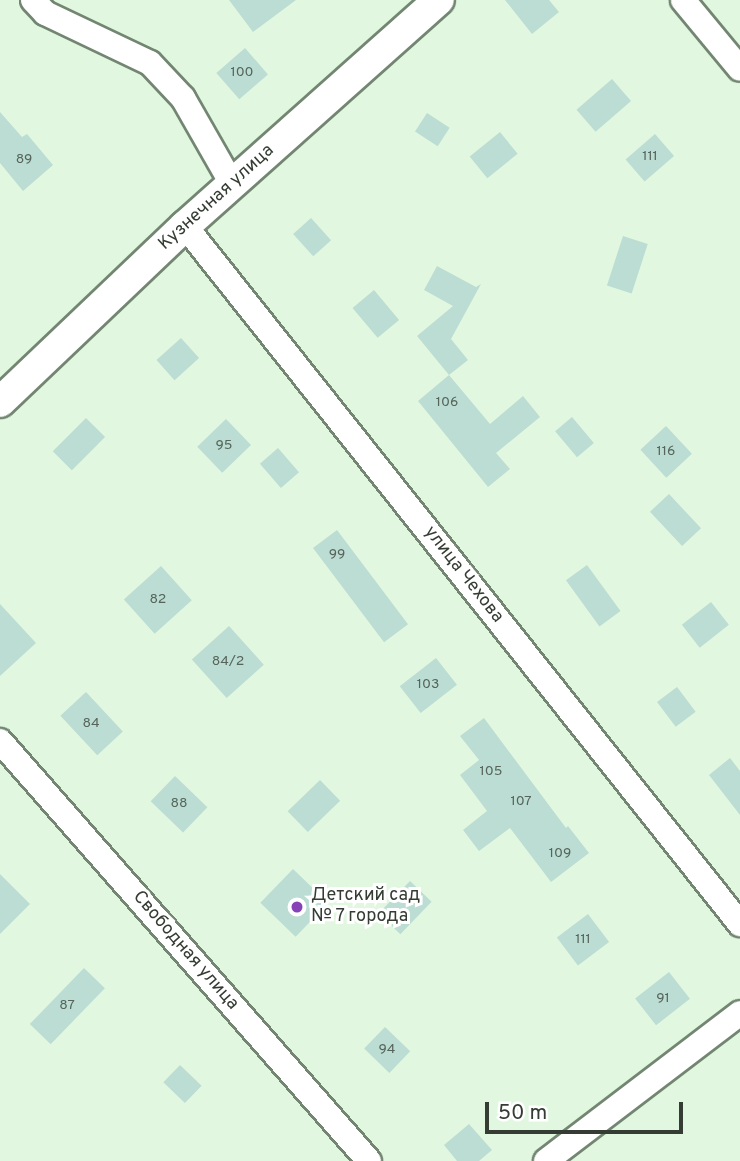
<!DOCTYPE html>
<meta charset="utf-8">
<style>
body{margin:0}
#map{position:relative;width:740px;height:1161px;overflow:hidden;background:#e2f7e0;font-family:Overpass,sans-serif}
div>[style]{position:absolute}
.building>*{inset:0;background:#bbddd3;transform-origin:0 0}
.roads{filter:drop-shadow(2px 0 #728671) drop-shadow(-2px 0 #728671) drop-shadow(0 2px #728671) drop-shadow(0 -2px #728671)}
.minor>*{height:24px;margin:-12px;padding:0 12px;transform-origin:12px;border-radius:12px;background:#fff}
.tertiary>*{height:30px;margin:-15px;padding:0 15px;transform-origin:15px;border-radius:15px;background:#fff}
.dots>*{width:19px;height:19px;translate:-50% -50%;box-sizing:border-box;border:4px solid #fff;border-radius:50%}
span{translate:-50% -50%;white-space:nowrap;text-align:center;line-height:1.15;-webkit-text-stroke:6px #fff;paint-order:stroke}
.number-label{font-size:14px;color:#56645b}
.number-label span{-webkit-text-stroke-width:0}
.street-label{font-size:18px;color:#343c33}
.poi-label{font-size:18px;color:#343c33}
.left{translate:0 -50%;text-align:left}
.scale{position:absolute;left:485px;top:1102px;width:198px;height:32px;box-sizing:border-box;border:4px solid #343c33;border-top:0;padding-left:9px;font-size:21px;line-height:24px;white-space:nowrap;color:#343c33;-webkit-text-stroke:5px #fff;paint-order:stroke}
</style>
<div id="map">
<div class="building">
<i style="clip-path:polygon(229px 0,296px 0,253px 32px)"></i>
<i style="clip-path:polygon(505px 0,549px 0,559px 12px,532px 34px)"></i>
<i style="left:245px;top:48px;width:35px;height:38px;rotate:49deg"></i>
<i style="left:612px;top:79px;width:29px;height:47px;rotate:49deg"></i>
<i style="clip-path:polygon(0 112px,22px 137px,27px 134px,53px 165px,23px 191px,0 163px)"></i>
<i style="left:427px;top:113px;width:27px;height:22px;rotate:33deg"></i>
<i style="left:500px;top:132px;width:28px;height:39px;rotate:51deg"></i>
<i style="left:655px;top:134px;width:29px;height:39px;rotate:49deg"></i>
<i style="left:311px;top:218px;width:30px;height:24px;rotate:48deg"></i>
<i style="left:623px;top:236px;width:26px;height:52px;rotate:18deg"></i>
<i style="clip-path:polygon(437px 266px,476px 287px,481px 284px,451px 339px,468px 360px,449px 375px,417px 336px,453px 306px,424px 290px)"></i>
<i style="left:374px;top:290px;width:39px;height:28px;rotate:50deg"></i>
<i style="left:181px;top:338px;width:27px;height:33px;rotate:48deg"></i>
<i style="clip-path:polygon(449px 375px,490px 424px,523px 396px,540px 417px,496px 453px,510px 469px,488px 487px,418px 401px)"></i>
<i style="left:572px;top:417px;width:34px;height:22px;rotate:50deg"></i>
<i style="left:86px;top:418px;width:27px;height:47px;rotate:45deg"></i>
<i style="left:226px;top:419px;width:36px;height:40px;rotate:46deg"></i>
<i style="left:666px;top:426px;width:38px;height:35px;rotate:47deg"></i>
<i style="left:278px;top:448px;width:32px;height:24px;rotate:49deg"></i>
<i style="left:669px;top:494px;width:47px;height:26px;rotate:47deg"></i>
<i style="left:337px;top:530px;width:118px;height:30px;rotate:53deg"></i>
<i style="left:587px;top:565px;width:57px;height:26px;rotate:54deg"></i>
<i style="left:161px;top:566px;width:46px;height:50px;rotate:48deg"></i>
<i style="left:711px;top:602px;width:29px;height:37px;rotate:52deg"></i>
<i style="clip-path:polygon(0 604px,36px 643px,0 676px)"></i>
<i style="left:229px;top:626px;width:52px;height:50px;rotate:48deg"></i>
<i style="left:436px;top:658px;width:34px;height:46px;rotate:52deg"></i>
<i style="left:677px;top:687px;width:31px;height:25px;rotate:53deg"></i>
<i style="left:86px;top:692px;width:54px;height:35px;rotate:47deg"></i>
<i style="clip-path:polygon(484px 718px,566px 828px,568px 826px,589px 853px,551px 882px,510px 828px,479px 851px,463px 830px,487px 811px,460px 775px,479px 760px,460px 736px)"></i>
<i style="clip-path:polygon(730px 758px,740px 771px,740px 815px,709px 775px)"></i>
<i style="left:175px;top:776px;width:45px;height:35px;rotate:44deg"></i>
<i style="left:320px;top:780px;width:29px;height:45px;rotate:46deg"></i>
<i style="left:293px;top:869px;width:49px;height:47px;rotate:44deg"></i>
<i style="clip-path:polygon(0 874px,30px 904px,0 934px)"></i>
<i style="left:410px;top:881px;width:30px;height:45px;rotate:44deg"></i>
<i style="left:588px;top:914px;width:35px;height:39px;rotate:53deg"></i>
<i style="left:84px;top:968px;width:29px;height:78px;rotate:44deg"></i>
<i style="left:669px;top:972px;width:34px;height:43px;rotate:52deg"></i>
<i style="left:385px;top:1027px;width:35px;height:30px;rotate:44deg"></i>
<i style="left:180px;top:1065px;width:30px;height:24px;rotate:44deg"></i>
<i style="clip-path:polygon(469px 1124px,492px 1150px,479px 1161px,457px 1161px,444px 1145px)"></i>
</div>
<div class="roads">
<div class="minor">
<i style="left:33px;top:0;width:18px;rotate:47deg"></i>
<i style="left:45px;top:13px;width:116px;rotate:25.5deg"></i>
<i style="left:150px;top:63px;width:48px;rotate:46.7deg"></i>
<i style="left:183px;top:98px;width:99px;rotate:60.3deg"></i>
<i style="left:683px;top:0;width:89px;rotate:50.4deg"></i>
<i style="left:185px;top:226px;width:892px;rotate:51.51deg"></i>
<i style="left:0;top:741px;width:559px;rotate:48.7deg"></i>
<i style="left:546px;top:1161px;width:244px;rotate:-37.3deg"></i>
</div>
<div class="tertiary">
<i style="left:0;top:402px;width:255px;rotate:-43.6deg"></i>
<i style="left:185px;top:226px;width:340px;rotate:-41.7deg"></i>
</div>
</div>
<div class="dots">
<i style="left:297px;top:907px;background:#8642b6"></i>
</div>
<div class="number-label">
<span style="left:242px;top:73px">100</span>
<span style="left:650px;top:157px">111</span>
<span style="left:24px;top:160px">89</span>
<span style="left:447px;top:403px">106</span>
<span style="left:224px;top:446px">95</span>
<span style="left:666px;top:452px">116</span>
<span style="left:337px;top:555px">99</span>
<span style="left:158px;top:600px">82</span>
<span style="left:228px;top:662px">84/2</span>
<span style="left:428px;top:685px">103</span>
<span style="left:91px;top:724px">84</span>
<span style="left:491px;top:772px">105</span>
<span style="left:521px;top:802px">107</span>
<span style="left:179px;top:804px">88</span>
<span style="left:560px;top:854px">109</span>
<span style="left:583px;top:940px">111</span>
<span style="left:663px;top:999px">91</span>
<span style="left:67px;top:1006px">87</span>
<span style="left:387px;top:1050px">94</span>
</div>
<div class="street-label">
<span style="left:217px;top:198px;rotate:-42deg">Кузнечная улица</span>
<span style="left:463px;top:575px;rotate:52deg">улица Чехова</span>
<span style="left:185px;top:951px;rotate:49deg">Свободная улица</span>
</div>
<div class="poi-label">
<span class="left" style="left:311px;top:907px">Детский сад<br>№ 7 города</span>
</div>
<div class="scale">50 m</div>
</div>
